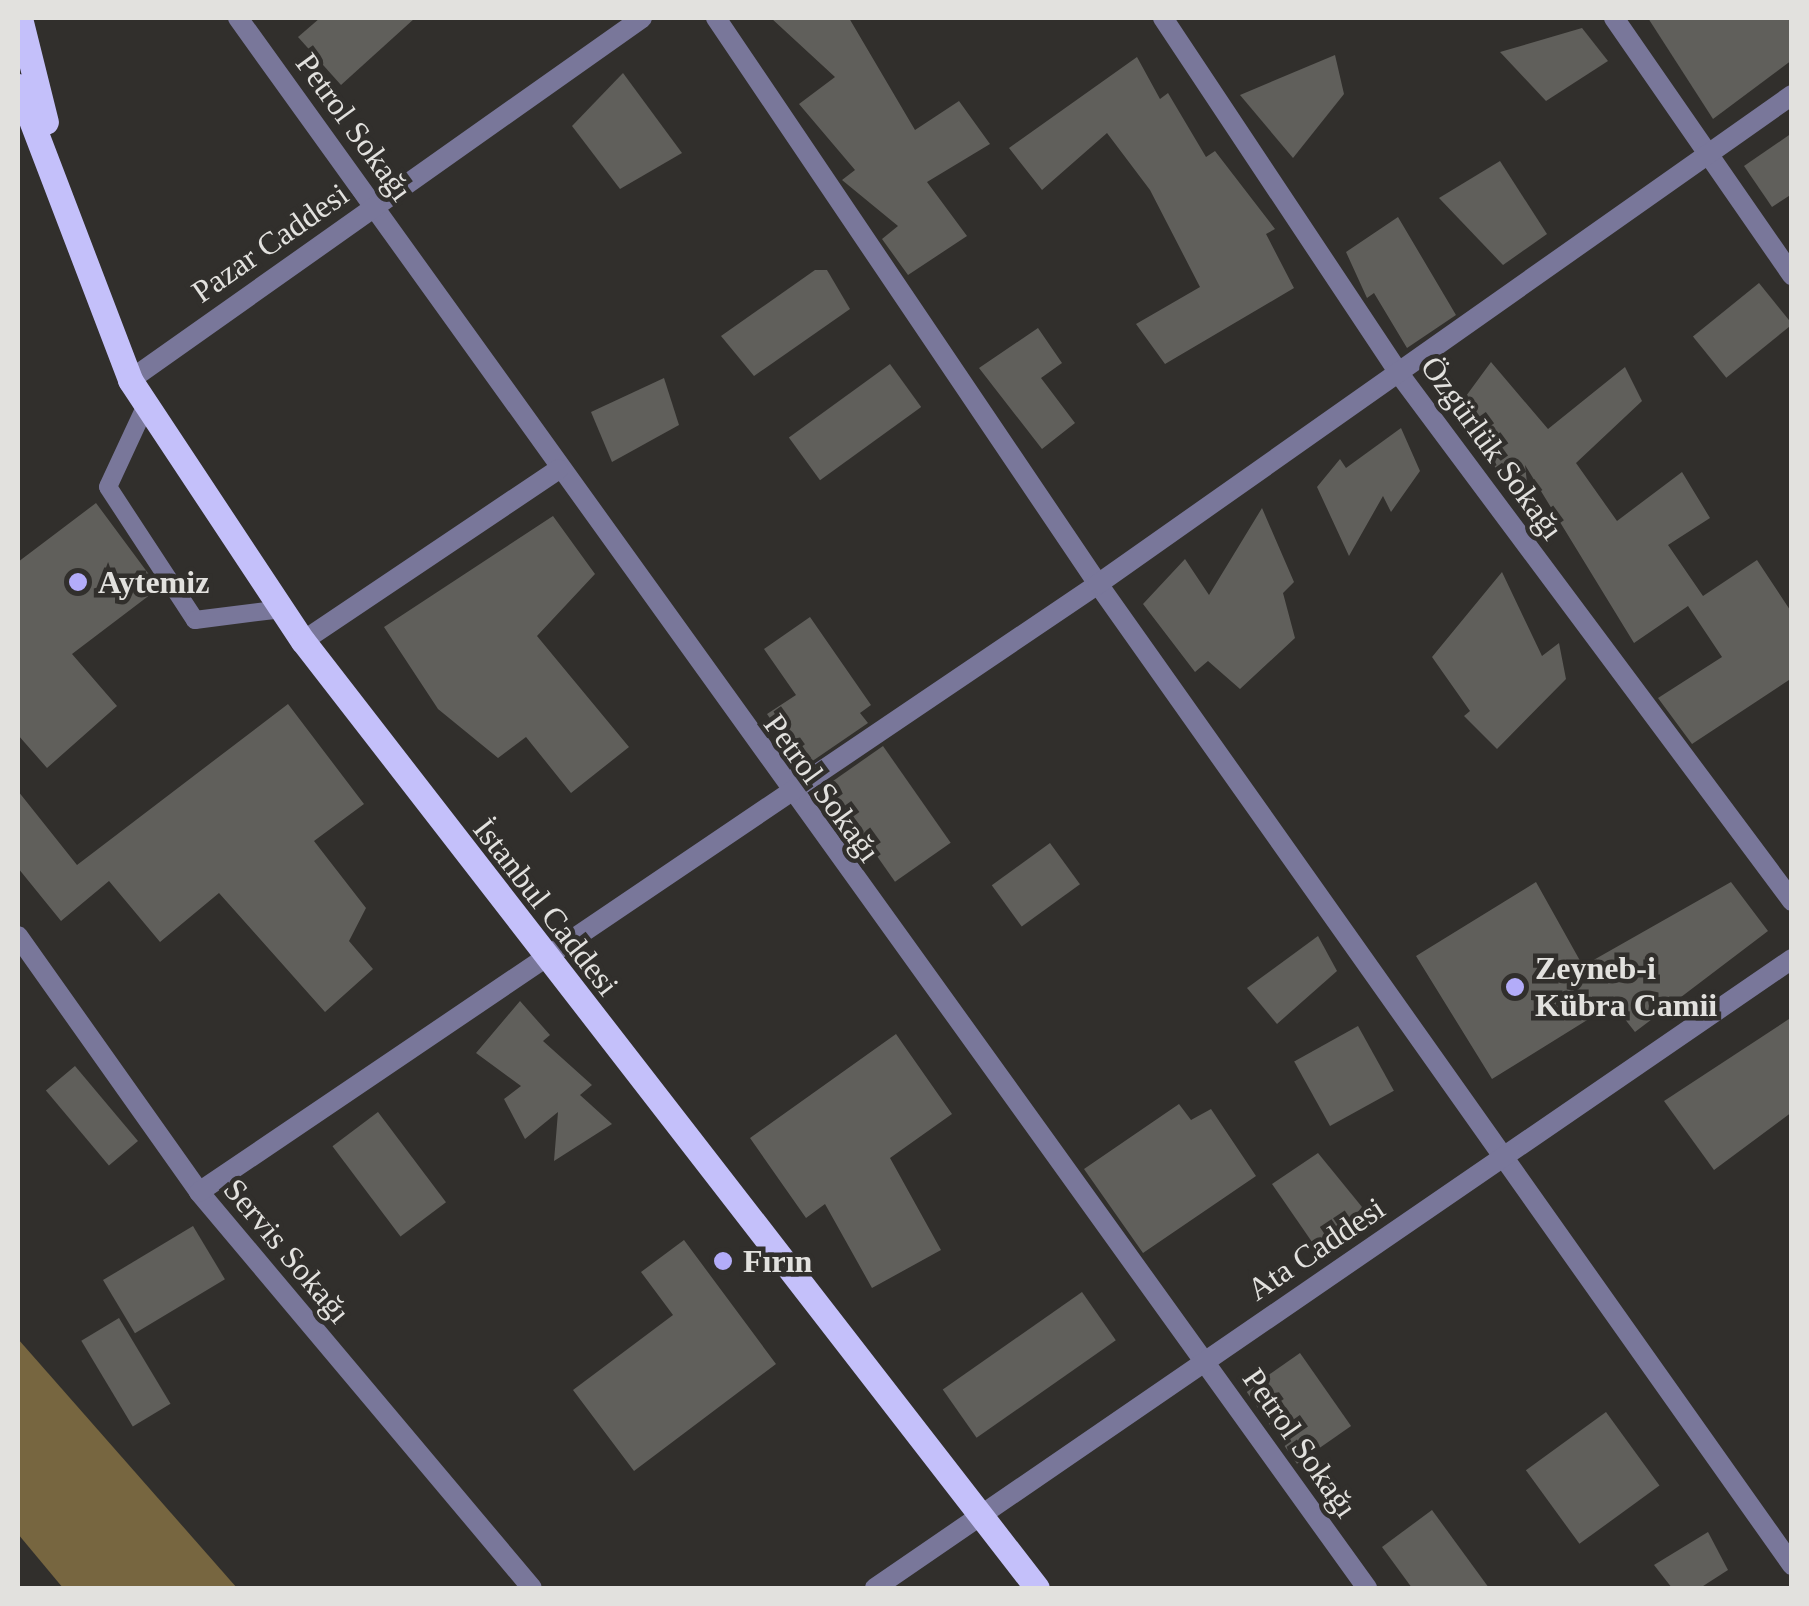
<!DOCTYPE html>
<meta charset="utf-8">
<style>
body{margin:0}
#map{position:relative;width:1809px;height:1606px;overflow:hidden;background:#312f2c;font-family:Georgia,serif}
div>[style]{position:absolute}
.forest>*{inset:0;background:#776640}
.building>*{inset:0;background:#605f5b;transform-origin:0 0}
.service>*{height:18px;margin:-9px;padding:0 9px;transform-origin:9px;border-radius:9px;background:#79779a}
.minor>*{height:20px;margin:-10px;padding:0 10px;transform-origin:10px;border-radius:10px;background:#79779a}
.primary>*{height:25px;margin:-12.5px;padding:0 12.5px;transform-origin:12.5px;border-radius:12.5px;background:#c4c0fa}
.dots>*{width:28px;height:28px;translate:-50% -50%;box-sizing:border-box;border:5px solid #312f2c;border-radius:50%}
span{translate:-50% -50%;white-space:nowrap;text-align:center;line-height:1.15;-webkit-text-stroke:9px #312f2c;paint-order:stroke}
.street-label{font-size:32px;color:#e2e1de}
.poi-label{font-size:32px;color:#e2e1de;font-weight:700}
.left{translate:0 -50%;text-align:left}
.frame{position:absolute;inset:0;border:20px solid #e2e1de;pointer-events:none}
</style>
<div id="map">
<div class="forest">
<i style="clip-path:polygon(18px 1339px,237px 1588px,63px 1588px,18px 1534px)"></i>
</div>
<div class="building">
<i style="clip-path:polygon(320px 18px,415px 18px,341px 85px,298px 37px)"></i>
<i style="clip-path:polygon(771px 18px,849px 18px,915px 130px,959px 101px,990px 144px,927px 182px,967px 236px,908px 275px,882px 239px,898px 226px,842px 180px,855px 170px,799px 104px,835px 77px)"></i>
<i style="clip-path:polygon(1648px 18px,1792px 18px,1792px 60px,1713px 119px)"></i>
<i style="clip-path:polygon(1582px 28px,1608px 61px,1546px 101px,1500px 52px)"></i>
<i style="clip-path:polygon(1335px 55px,1344px 94px,1293px 158px,1240px 95px)"></i>
<i style="clip-path:polygon(1137px 57px,1160px 99px,1168px 93px,1206px 157px,1215px 151px,1275px 229px,1266px 234px,1294px 288px,1165px 364px,1136px 324px,1200px 287px,1150px 190px,1107px 133px,1042px 190px,1009px 148px)"></i>
<i style="clip-path:polygon(623px 73px,682px 153px,620px 189px,572px 126px)"></i>
<i style="clip-path:polygon(1792px 133px,1792px 194px,1772px 207px,1744px 166px)"></i>
<i style="clip-path:polygon(1500px 161px,1547px 234px,1503px 265px,1439px 198px)"></i>
<i style="clip-path:polygon(1398px 217px,1456px 315px,1407px 348px,1374px 293px,1367px 298px,1346px 252px)"></i>
<i style="clip-path:polygon(815px 270px,827px 270px,850px 309px,754px 376px,721px 336px)"></i>
<i style="left:1759px;top:283px;width:53px;height:85px;rotate:51deg"></i>
<i style="clip-path:polygon(1038px 328px,1062px 363px,1041px 378px,1075px 423px,1042px 449px,979px 368px)"></i>
<i style="clip-path:polygon(1491px 362px,1548px 429px,1625px 367px,1642px 401px,1576px 463px,1617px 521px,1682px 472px,1710px 518px,1668px 545px,1703px 596px,1757px 560px,1792px 613px,1792px 678px,1692px 744px,1658px 698px,1722px 657px,1688px 606px,1634px 643px,1525px 465px,1532px 527px,1458px 407px)"></i>
<i style="left:890px;top:364px;width:53px;height:125px;rotate:54deg"></i>
<i style="clip-path:polygon(664px 378px,679px 425px,612px 462px,591px 412px)"></i>
<i style="clip-path:polygon(1401px 428px,1420px 471px,1391px 512px,1383px 496px,1349px 556px,1317px 487px,1340px 459px,1346px 468px)"></i>
<i style="clip-path:polygon(96px 503px,159px 588px,72px 654px,117px 706px,47px 768px,18px 735px,18px 562px)"></i>
<i style="clip-path:polygon(1262px 508px,1294px 582px,1283px 593px,1295px 638px,1240px 689px,1208px 661px,1195px 672px,1143px 604px,1185px 559px,1209px 595px)"></i>
<i style="clip-path:polygon(553px 516px,595px 574px,537px 636px,629px 747px,571px 793px,526px 737px,498px 758px,438px 709px,384px 627px)"></i>
<i style="clip-path:polygon(1502px 572px,1542px 656px,1559px 643px,1566px 679px,1497px 749px,1464px 716px,1470px 711px,1432px 657px)"></i>
<i style="clip-path:polygon(810px 617px,871px 705px,860px 713px,868px 723px,811px 762px,803px 751px,796px 756px,767px 714px,796px 695px,764px 649px)"></i>
<i style="clip-path:polygon(288px 704px,364px 804px,314px 841px,366px 908px,349px 941px,373px 969px,325px 1012px,219px 893px,160px 942px,109px 881px,61px 921px,18px 868px,18px 791px,77px 865px)"></i>
<i style="left:883px;top:746px;width:118px;height:68px;rotate:55deg"></i>
<i style="left:1050px;top:843px;width:51px;height:72px;rotate:54deg"></i>
<i style="clip-path:polygon(1536px 882px,1583px 966px,1731px 882px,1768px 931px,1635px 1032px,1613px 1004px,1492px 1079px,1416px 956px)"></i>
<i style="clip-path:polygon(1318px 936px,1337px 971px,1277px 1024px,1247px 988px)"></i>
<i style="clip-path:polygon(520px 1001px,550px 1035px,543px 1041px,592px 1085px,580px 1095px,612px 1124px,554px 1161px,558px 1112px,525px 1139px,504px 1099px,521px 1086px,476px 1053px)"></i>
<i style="clip-path:polygon(1792px 1017px,1792px 1112px,1714px 1170px,1664px 1101px)"></i>
<i style="left:1358px;top:1026px;width:74px;height:73px;rotate:61deg"></i>
<i style="clip-path:polygon(896px 1034px,952px 1114px,890px 1158px,941px 1250px,872px 1288px,825px 1204px,806px 1218px,750px 1138px)"></i>
<i style="left:75px;top:1066px;width:98px;height:38px;rotate:50deg"></i>
<i style="clip-path:polygon(1179px 1104px,1191px 1120px,1211px 1109px,1256px 1176px,1143px 1253px,1084px 1169px)"></i>
<i style="left:378px;top:1112px;width:113px;height:57px;rotate:53deg"></i>
<i style="clip-path:polygon(1318px 1153px,1362px 1207px,1321px 1255px,1272px 1184px)"></i>
<i style="left:193px;top:1226px;width:62px;height:105px;rotate:59deg"></i>
<i style="clip-path:polygon(684px 1240px,776px 1364px,634px 1471px,573px 1390px,673px 1315px,641px 1272px)"></i>
<i style="left:1082px;top:1292px;width:59px;height:170px;rotate:55deg"></i>
<i style="left:119px;top:1318px;width:100px;height:44px;rotate:59deg"></i>
<i style="left:1300px;top:1353px;width:89px;height:66px;rotate:55deg"></i>
<i style="left:1606px;top:1412px;width:91px;height:99px;rotate:54deg"></i>
<i style="clip-path:polygon(1432px 1510px,1489px 1588px,1412px 1588px,1382px 1547px)"></i>
<i style="clip-path:polygon(1708px 1532px,1728px 1570px,1700px 1588px,1672px 1588px,1654px 1565px)"></i>
</div>
<div class="service">
<i style="left:146px;top:405px;width:90px;rotate:114.9deg"></i>
<i style="left:108px;top:487px;width:159px;rotate:56.8deg"></i>
<i style="left:195px;top:620px;width:88px;rotate:-7.2deg"></i>
</div>
<div class="minor">
<i style="left:238px;top:18px;width:1934px;rotate:54.28deg"></i>
<i style="left:716px;top:18px;width:683px;rotate:55.98deg"></i>
<i style="left:1098px;top:584px;width:1202px;rotate:54.72deg"></i>
<i style="left:1163px;top:18px;width:429px;rotate:56.4deg"></i>
<i style="left:1400px;top:375px;width:656px;rotate:53.3deg"></i>
<i style="left:1614px;top:18px;width:313px;rotate:55.3deg"></i>
<i style="left:130px;top:380px;width:627px;rotate:-35.26deg"></i>
<i style="left:303px;top:641px;width:308px;rotate:-33.9deg"></i>
<i style="left:18px;top:936px;width:314px;rotate:54.7deg"></i>
<i style="left:199px;top:1192px;width:517px;rotate:49.94deg"></i>
<i style="left:199px;top:1192px;width:1085px;rotate:-34.07deg"></i>
<i style="left:1098px;top:584px;width:849px;rotate:-35.17deg"></i>
<i style="left:875px;top:1588px;width:1112px;rotate:-34.45deg"></i>
</div>
<div class="primary">
<i style="left:20px;top:18px;width:107px;rotate:76deg"></i>
<i style="left:18px;top:86px;width:315px;rotate:69.1deg"></i>
<i style="left:130px;top:380px;width:313px;rotate:56.5deg"></i>
<i style="left:303px;top:641px;width:1198px;rotate:52.22deg"></i>
</div>
<div class="dots">
<i style="left:78px;top:582px;background:#b3acf9"></i>
<i style="left:1515px;top:987px;background:#b3acf9"></i>
<i style="left:723px;top:1261px;background:#b3acf9"></i>
</div>
<div class="street-label">
<span style="left:354px;top:127px;rotate:54deg">Petrol Sokağı</span>
<span style="left:270px;top:243px;rotate:-35deg">Pazar Caddesi</span>
<span style="left:1492px;top:448px;rotate:54deg">Özgürlük Sokağı</span>
<span style="left:822px;top:788px;rotate:54deg">Petrol Sokağı</span>
<span style="left:546px;top:907px;rotate:52deg">İstanbul Caddesi</span>
<span style="left:1316px;top:1249px;rotate:-34deg">Ata Caddesi</span>
<span style="left:287px;top:1251px;rotate:50deg">Servis Sokağı</span>
<span style="left:1300px;top:1443px;rotate:55deg">Petrol Sokağı</span>
</div>
<div class="poi-label">
<span class="left" style="left:98px;top:582px">Aytemiz</span>
<span class="left" style="left:1535px;top:987px">Zeyneb-i<br>Kübra Camii</span>
<span class="left" style="left:743px;top:1261px">Fırın</span>
</div>
<div class="frame"></div>
</div>
